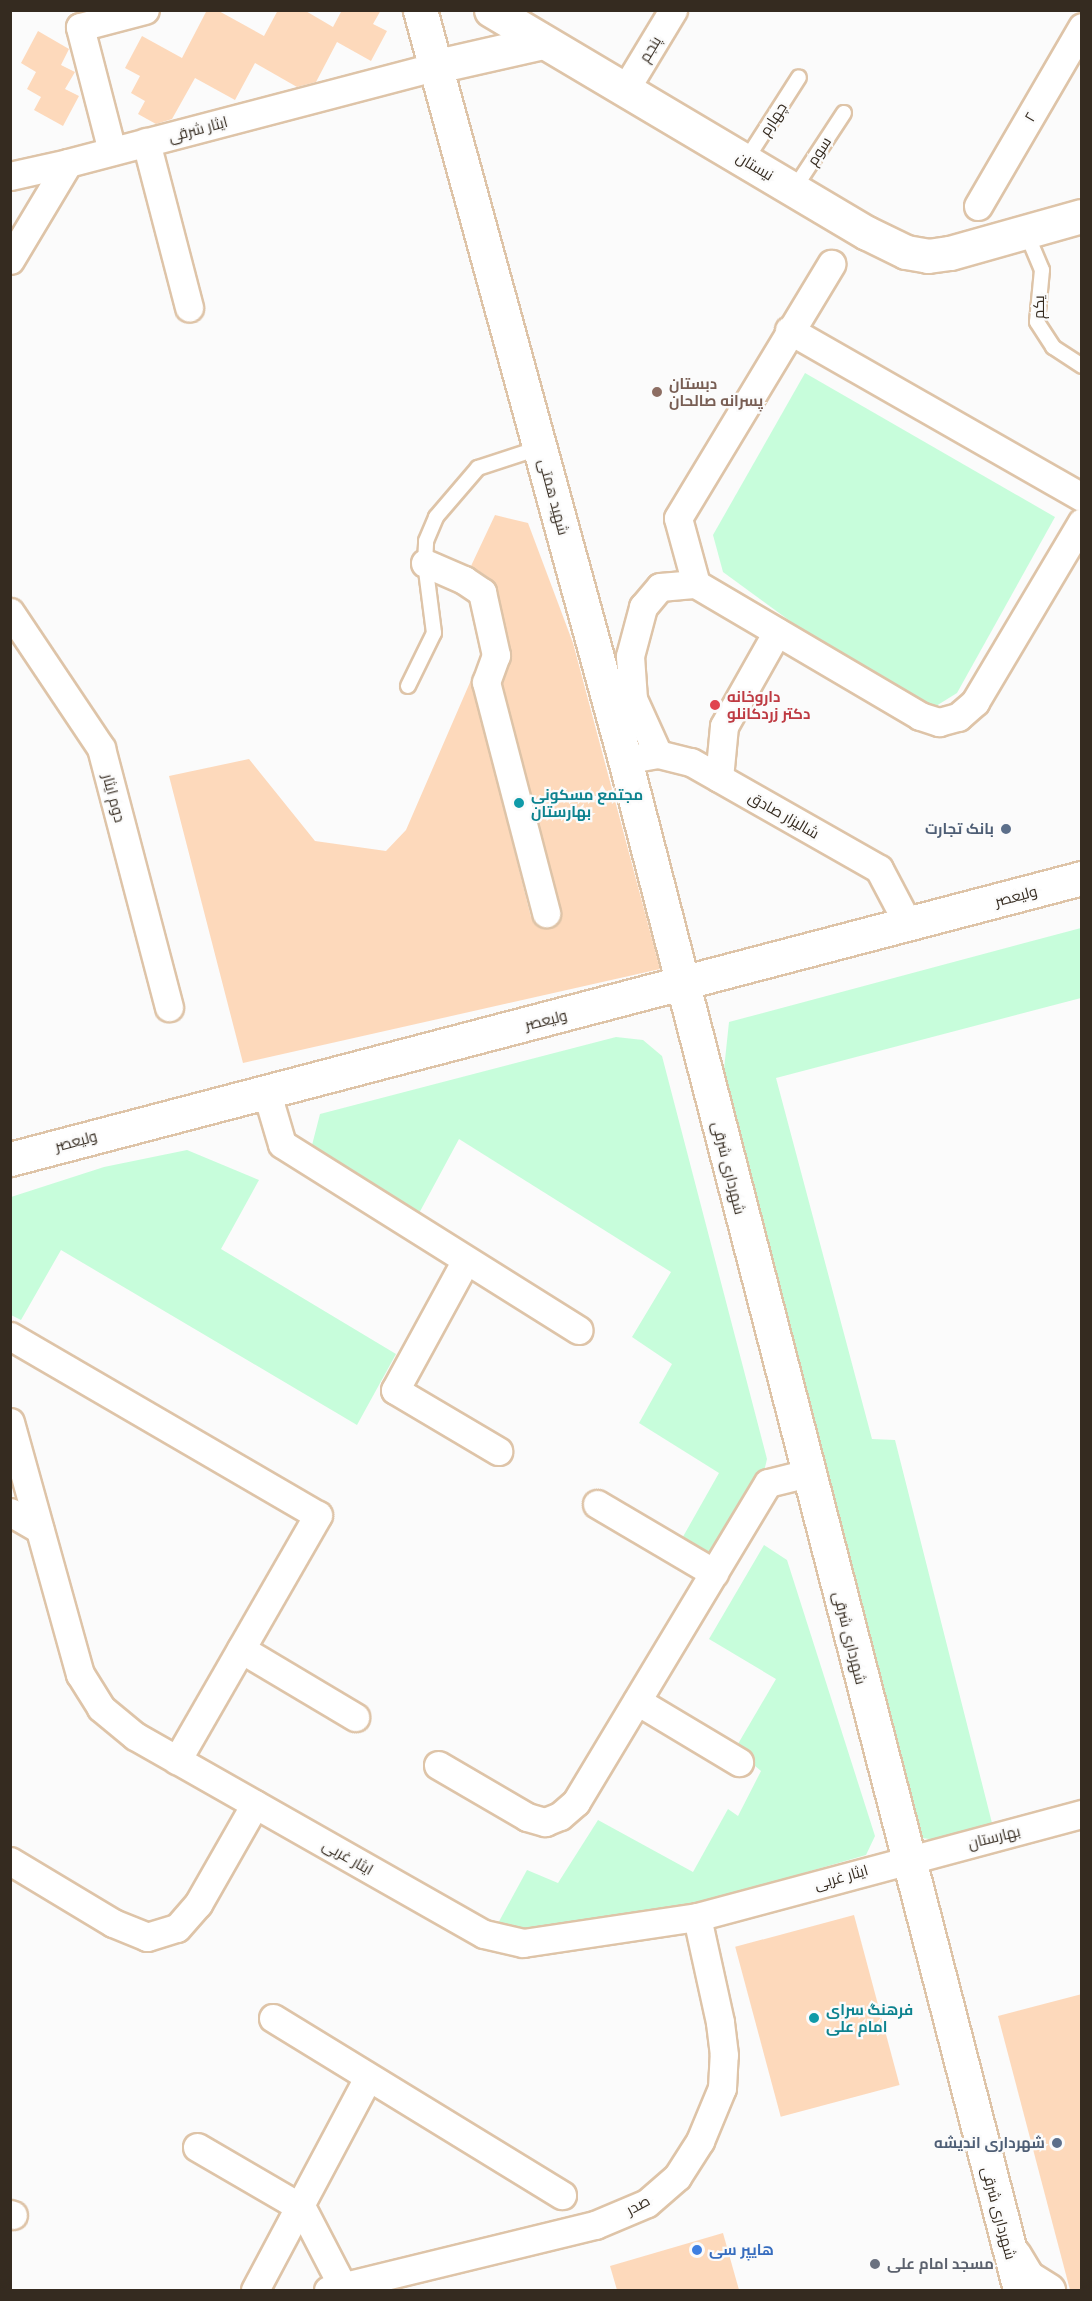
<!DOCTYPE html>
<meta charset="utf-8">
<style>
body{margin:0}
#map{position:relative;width:1092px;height:2301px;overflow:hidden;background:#fbfbfb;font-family:"Golos Text",Cairo,sans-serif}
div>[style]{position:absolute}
.green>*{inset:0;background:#c7fddb}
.building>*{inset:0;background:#fdd9bb;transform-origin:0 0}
.roads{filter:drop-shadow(2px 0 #dec4a8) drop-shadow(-2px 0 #dec4a8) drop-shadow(0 2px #dec4a8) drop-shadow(0 -2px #dec4a8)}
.lane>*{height:14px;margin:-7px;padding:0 7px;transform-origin:7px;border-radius:7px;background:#fff}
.street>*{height:27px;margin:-13.5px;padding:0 13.5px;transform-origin:13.5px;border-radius:13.5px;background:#fff}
.secondary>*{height:33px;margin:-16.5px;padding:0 16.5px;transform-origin:16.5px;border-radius:16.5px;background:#fff}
.dots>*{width:16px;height:16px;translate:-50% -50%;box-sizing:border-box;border:3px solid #fbfbfb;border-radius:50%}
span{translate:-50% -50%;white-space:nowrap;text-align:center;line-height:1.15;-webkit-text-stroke:4.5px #fbfbfb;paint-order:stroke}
.street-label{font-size:15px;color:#352b20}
.education-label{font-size:15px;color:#785e54;font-weight:700}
.left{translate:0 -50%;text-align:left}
.health-label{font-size:15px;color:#be3a42;font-weight:700}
.culture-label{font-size:15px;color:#0d838f;font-weight:700}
.service-label{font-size:15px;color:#4e5e75;font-weight:700}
.right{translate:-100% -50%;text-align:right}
.shop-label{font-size:15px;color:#366cbe;font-weight:700}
.worship-label{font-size:15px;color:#5b616d;font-weight:700}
.frame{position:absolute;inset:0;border:12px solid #352b20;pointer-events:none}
</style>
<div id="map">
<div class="green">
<i style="clip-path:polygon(805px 373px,1055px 517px,957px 693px,920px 716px,723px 572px,713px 535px)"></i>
<i style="clip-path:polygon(1081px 928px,1081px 998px,776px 1078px,872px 1439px,895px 1440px,992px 1823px,938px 1840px,913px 1837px,722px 1088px,729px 1022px)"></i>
<i style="clip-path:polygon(616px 1037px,643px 1040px,662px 1056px,767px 1459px,763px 1476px,710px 1562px,680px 1542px,719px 1473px,639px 1423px,672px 1364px,632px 1337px,671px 1272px,459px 1139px,417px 1217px,311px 1149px,320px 1114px)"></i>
<i style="clip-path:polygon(187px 1150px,259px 1180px,221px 1249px,396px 1354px,357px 1425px,61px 1250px,21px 1320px,11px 1315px,11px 1197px,104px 1167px)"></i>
<i style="clip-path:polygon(764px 1545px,787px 1560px,875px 1836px,866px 1855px,696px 1904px,516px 1933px,496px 1927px,527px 1870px,558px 1883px,598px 1820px,693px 1872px,728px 1809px,738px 1816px,761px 1771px,735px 1749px,776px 1679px,709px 1639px)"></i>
</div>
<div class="building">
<i style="clip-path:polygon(207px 10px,217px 10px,264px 36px,278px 10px,304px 10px,333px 27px,342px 10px,381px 10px,373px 24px,387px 31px,371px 61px,337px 42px,316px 82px,297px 87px,255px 63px,235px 100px,195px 78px,172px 119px,156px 124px,138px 114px,145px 101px,131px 93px,140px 76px,125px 68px,142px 36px,182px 58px)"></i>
<i style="clip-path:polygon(38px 31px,69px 49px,61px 65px,75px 72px,65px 89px,79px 96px,63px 126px,34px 110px,41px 97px,27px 89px,36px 72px,21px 63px)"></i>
<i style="clip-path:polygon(495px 515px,528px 523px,573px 643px,660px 969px,243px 1063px,169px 776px,249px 759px,315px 841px,386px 851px,406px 830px,471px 680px,531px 917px,542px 928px,550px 928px,561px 918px,502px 683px,511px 652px,497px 589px,491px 579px,471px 566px)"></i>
<i style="left:854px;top:1915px;width:176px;height:123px;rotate:75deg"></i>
<i style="clip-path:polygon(1082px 1994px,1082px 2290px,1070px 2290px,998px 2016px)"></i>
<i style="clip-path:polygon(723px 2233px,739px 2290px,617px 2290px,610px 2266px)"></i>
</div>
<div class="roads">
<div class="lane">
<i style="left:746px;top:160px;width:98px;rotate:-57.4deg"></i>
<i style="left:794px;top:189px;width:91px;rotate:-56.7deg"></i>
<i style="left:1026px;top:232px;width:41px;rotate:67.2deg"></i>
<i style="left:1042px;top:270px;width:52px;rotate:95.5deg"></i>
<i style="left:1037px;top:322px;width:30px;rotate:57deg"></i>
<i style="left:1053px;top:347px;width:35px;rotate:33deg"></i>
<i style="left:408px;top:686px;width:59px;rotate:-63.9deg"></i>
<i style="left:434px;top:633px;width:71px;rotate:-97.3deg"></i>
<i style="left:425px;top:563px;width:22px;rotate:-87deg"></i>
<i style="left:426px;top:541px;width:26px;rotate:-67deg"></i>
<i style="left:436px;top:517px;width:65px;rotate:-49.4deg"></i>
<i style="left:478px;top:468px;width:64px;rotate:-18.2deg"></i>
</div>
<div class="street">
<i style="left:626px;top:88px;width:91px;rotate:-58.9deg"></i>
<i style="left:146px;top:142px;width:171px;rotate:75.4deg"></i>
<i style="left:112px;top:151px;width:128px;rotate:-104.5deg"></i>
<i style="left:80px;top:27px;width:67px;rotate:-14.7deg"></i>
<i style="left:10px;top:176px;width:59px;rotate:-12.6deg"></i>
<i style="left:978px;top:206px;width:207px;rotate:-59.8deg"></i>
<i style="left:10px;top:260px;width:113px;rotate:-59.1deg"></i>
<i style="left:68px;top:163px;width:382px;rotate:-14.7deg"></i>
<i style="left:789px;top:330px;width:337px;rotate:29.7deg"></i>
<i style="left:425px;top:563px;width:43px;rotate:23.6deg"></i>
<i style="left:464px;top:580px;width:22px;rotate:34deg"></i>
<i style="left:482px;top:592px;width:65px;rotate:77.5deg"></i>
<i style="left:496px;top:655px;width:29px;rotate:110deg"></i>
<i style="left:486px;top:682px;width:239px;rotate:75.4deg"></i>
<i style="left:696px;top:584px;width:68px;rotate:-105.3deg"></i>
<i style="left:678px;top:518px;width:297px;rotate:-58.9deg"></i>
<i style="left:10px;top:612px;width:164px;rotate:56.2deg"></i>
<i style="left:101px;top:748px;width:268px;rotate:75.3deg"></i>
<i style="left:658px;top:754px;width:60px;rotate:-114.4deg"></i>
<i style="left:633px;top:699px;width:43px;rotate:-94deg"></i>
<i style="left:630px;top:656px;width:51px;rotate:-75.1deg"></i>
<i style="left:643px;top:607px;width:26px;rotate:-50deg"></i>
<i style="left:660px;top:587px;width:36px;rotate:-5deg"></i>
<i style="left:696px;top:584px;width:260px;rotate:30.5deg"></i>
<i style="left:920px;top:716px;width:20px;rotate:18deg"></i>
<i style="left:939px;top:722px;width:20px;rotate:-15deg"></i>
<i style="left:958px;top:717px;width:23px;rotate:-41deg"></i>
<i style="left:975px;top:702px;width:209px;rotate:-59.3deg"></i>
<i style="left:641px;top:757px;width:17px;rotate:-10deg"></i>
<i style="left:658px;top:754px;width:34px;rotate:14deg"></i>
<i style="left:691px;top:762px;width:216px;rotate:29.6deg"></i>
<i style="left:879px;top:869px;width:64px;rotate:62.2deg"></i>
<i style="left:719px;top:778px;width:52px;rotate:-84.5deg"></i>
<i style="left:724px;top:726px;width:108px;rotate:-60.6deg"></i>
<i style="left:266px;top:1090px;width:56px;rotate:73.5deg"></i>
<i style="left:282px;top:1144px;width:350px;rotate:32.1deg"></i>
<i style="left:466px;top:1260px;width:148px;rotate:118.6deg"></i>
<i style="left:395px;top:1390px;width:120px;rotate:30.6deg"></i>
<i style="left:10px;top:1336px;width:356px;rotate:30.2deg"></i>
<i style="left:318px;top:1515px;width:283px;rotate:119.9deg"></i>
<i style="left:10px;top:1422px;width:262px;rotate:74.5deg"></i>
<i style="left:80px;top:1674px;width:40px;rotate:58deg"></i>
<i style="left:101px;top:1708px;width:44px;rotate:39.5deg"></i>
<i style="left:135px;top:1736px;width:401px;rotate:29.6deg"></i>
<i style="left:484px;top:1934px;width:40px;rotate:13deg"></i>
<i style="left:523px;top:1943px;width:176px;rotate:-8.5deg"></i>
<i style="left:697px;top:1917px;width:399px;rotate:-15deg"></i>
<i style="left:597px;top:1504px;width:136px;rotate:30.5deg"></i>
<i style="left:10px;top:1512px;width:34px;rotate:30deg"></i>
<i style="left:241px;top:1649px;width:133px;rotate:30.8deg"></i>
<i style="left:637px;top:1701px;width:119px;rotate:30.9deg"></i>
<i style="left:438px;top:1765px;width:103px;rotate:30.3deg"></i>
<i style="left:527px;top:1817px;width:19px;rotate:16deg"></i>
<i style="left:545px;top:1822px;width:16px;rotate:-22deg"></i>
<i style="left:560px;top:1816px;width:21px;rotate:-41deg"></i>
<i style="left:576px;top:1802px;width:372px;rotate:-59deg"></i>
<i style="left:768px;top:1483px;width:41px;rotate:-14deg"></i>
<i style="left:10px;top:1861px;width:120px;rotate:31deg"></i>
<i style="left:113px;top:1923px;width:37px;rotate:22deg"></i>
<i style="left:147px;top:1937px;width:31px;rotate:-17deg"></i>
<i style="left:177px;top:1928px;width:32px;rotate:-49deg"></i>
<i style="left:198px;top:1904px;width:115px;rotate:-60.3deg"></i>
<i style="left:273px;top:2018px;width:339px;rotate:31.5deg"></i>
<i style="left:197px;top:2147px;width:121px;rotate:30.2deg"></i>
<i style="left:302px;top:2208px;width:89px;rotate:62.6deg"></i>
<i style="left:10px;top:2214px;width:3px;rotate:18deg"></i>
<i style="left:255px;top:2290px;width:239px;rotate:-62deg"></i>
<i style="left:328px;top:2290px;width:275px;rotate:-13.7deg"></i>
<i style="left:595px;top:2225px;width:56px;rotate:-22.9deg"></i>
<i style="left:647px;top:2203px;width:40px;rotate:-41deg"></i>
<i style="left:677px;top:2177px;width:43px;rotate:-57.4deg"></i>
<i style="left:700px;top:2141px;width:57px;rotate:-67.5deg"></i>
<i style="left:722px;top:2088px;width:33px;rotate:-87deg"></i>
<i style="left:724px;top:2055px;width:33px;rotate:-97deg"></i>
<i style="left:720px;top:2022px;width:107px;rotate:-102.4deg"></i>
</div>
<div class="secondary">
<i style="left:420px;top:10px;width:778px;rotate:74.71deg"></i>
<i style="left:625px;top:760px;width:1580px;rotate:75.52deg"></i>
<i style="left:491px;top:10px;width:437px;rotate:30.7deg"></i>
<i style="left:867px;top:233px;width:43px;rotate:26deg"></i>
<i style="left:906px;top:252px;width:22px;rotate:10deg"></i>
<i style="left:928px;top:256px;width:22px;rotate:-8deg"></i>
<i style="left:950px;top:253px;width:137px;rotate:-15.7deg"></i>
<i style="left:437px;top:66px;width:109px;rotate:-12.8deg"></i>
<i style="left:10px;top:1159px;width:1108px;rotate:-14.69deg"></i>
<i style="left:1014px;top:2255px;width:26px;rotate:59deg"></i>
<i style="left:1027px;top:2277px;width:25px;rotate:32deg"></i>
</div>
</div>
<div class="dots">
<i style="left:657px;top:392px;background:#8d6e63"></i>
<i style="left:715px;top:705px;background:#e0444e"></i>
<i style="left:519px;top:803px;background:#0f9aa8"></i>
<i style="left:1006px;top:829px;background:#5c6f8a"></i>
<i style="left:814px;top:2018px;background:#0f9aa8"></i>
<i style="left:1057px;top:2143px;background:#5c6f8a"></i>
<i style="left:697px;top:2250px;background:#3f7fe0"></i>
<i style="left:875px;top:2264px;background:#6b7280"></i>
</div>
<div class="street-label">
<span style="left:650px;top:49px;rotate:-59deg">پنجم</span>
<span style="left:1030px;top:117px;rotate:-60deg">۲</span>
<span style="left:773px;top:119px;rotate:-57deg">چهارم</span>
<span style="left:198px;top:129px;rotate:-15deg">ایثار شرقی</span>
<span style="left:819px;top:151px;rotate:-57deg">سوم</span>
<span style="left:755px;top:166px;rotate:31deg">نيستان</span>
<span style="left:1039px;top:307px;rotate:-90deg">یکم</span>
<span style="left:554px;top:497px;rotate:75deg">شهید همتی</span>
<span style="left:114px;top:798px;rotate:75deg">دوم ایثار</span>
<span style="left:784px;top:815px;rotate:30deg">شالیزار صادق</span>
<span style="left:1016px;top:896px;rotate:-15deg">ولیعصر</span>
<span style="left:546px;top:1020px;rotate:-14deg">ولیعصر</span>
<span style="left:76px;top:1141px;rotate:-15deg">ولیعصر</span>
<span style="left:729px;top:1168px;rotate:76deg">شهرداری شرقی</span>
<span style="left:850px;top:1638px;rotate:76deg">شهرداری شرقی</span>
<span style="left:994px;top:1837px;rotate:-14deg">بهارستان</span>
<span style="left:348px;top:1857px;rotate:30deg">ایثار غربی</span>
<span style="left:841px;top:1877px;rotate:-16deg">ایثار غربی</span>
<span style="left:638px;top:2205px;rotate:-28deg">صدر</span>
<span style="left:999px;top:2213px;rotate:75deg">شهرداری شرقی</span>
</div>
<div class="education-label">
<span class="left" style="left:669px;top:392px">دبستان<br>پسرانه صالحان</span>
</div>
<div class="health-label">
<span class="left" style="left:727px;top:705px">داروخانه<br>دکتر زردکانلو</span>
</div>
<div class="culture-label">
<span class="left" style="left:531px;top:803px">مجتمع مسکونی<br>بهارستان</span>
<span class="left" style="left:826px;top:2018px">فرهنگ سرای<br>امام علی</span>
</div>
<div class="service-label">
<span class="right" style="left:994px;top:829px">بانک تجارت</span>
<span class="right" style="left:1045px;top:2143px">شهرداری اندیشه</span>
</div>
<div class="shop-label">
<span class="left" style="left:709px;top:2250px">هایپر سی</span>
</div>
<div class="worship-label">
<span class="left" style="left:887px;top:2264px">مسجد امام علی</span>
</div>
<div class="frame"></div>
</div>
